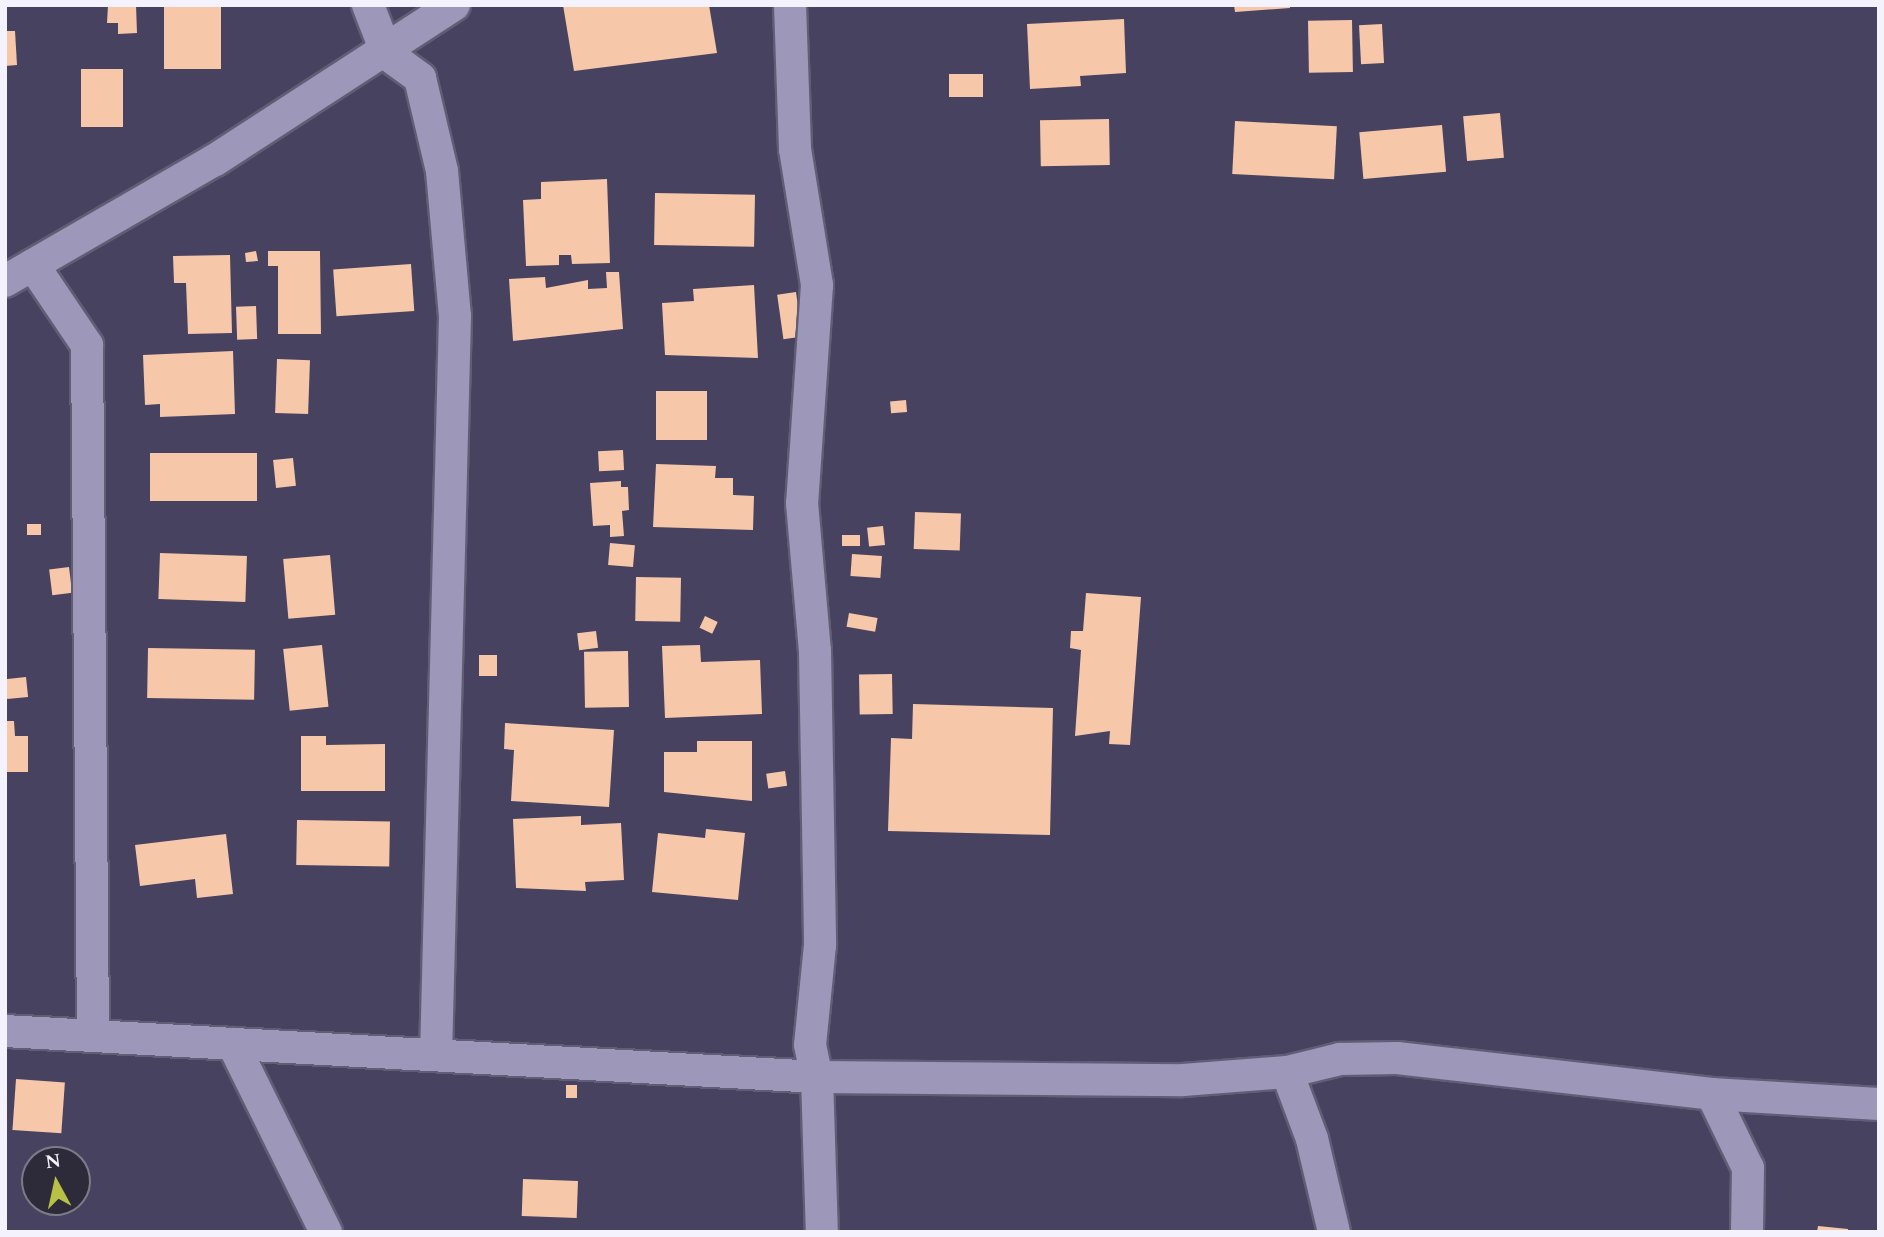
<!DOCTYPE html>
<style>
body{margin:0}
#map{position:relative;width:1884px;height:1237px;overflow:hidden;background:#484261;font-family:Spectral,serif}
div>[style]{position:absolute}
.building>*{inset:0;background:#f7c7a9;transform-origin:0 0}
.roads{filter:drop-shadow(2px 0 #615d75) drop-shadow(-2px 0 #615d75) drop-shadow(0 2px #615d75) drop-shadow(0 -2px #615d75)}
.minor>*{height:32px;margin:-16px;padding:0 16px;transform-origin:16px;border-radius:16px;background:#9d97ba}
span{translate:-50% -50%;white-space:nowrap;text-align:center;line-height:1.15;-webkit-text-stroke:7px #2d2b39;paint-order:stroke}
.frame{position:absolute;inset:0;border:7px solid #f4f2fd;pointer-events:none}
.north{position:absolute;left:21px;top:1146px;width:70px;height:70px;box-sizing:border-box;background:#2d2b39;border:2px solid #7d7b87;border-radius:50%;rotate:352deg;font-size:19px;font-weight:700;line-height:28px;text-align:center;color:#f4f2fd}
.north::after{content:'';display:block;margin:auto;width:24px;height:32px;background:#b9c046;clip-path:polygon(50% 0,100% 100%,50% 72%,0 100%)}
</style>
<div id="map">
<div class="building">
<i style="clip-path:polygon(108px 5px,136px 5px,137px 33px,118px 34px,118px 23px,107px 23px)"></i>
<i style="left:164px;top:5px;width:57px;height:64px"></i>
<i style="clip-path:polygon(563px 5px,709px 5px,717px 53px,574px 71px)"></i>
<i style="clip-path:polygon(1234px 5px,1290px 5px,1290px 8px,1235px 12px)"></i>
<i style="clip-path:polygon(1124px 19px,1126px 73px,1080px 76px,1081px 86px,1030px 89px,1027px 24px)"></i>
<i style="left:1352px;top:20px;width:52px;height:44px;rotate:89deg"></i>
<i style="left:1382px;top:24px;width:39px;height:23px;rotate:87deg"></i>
<i style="clip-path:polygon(5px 31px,15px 31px,17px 65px,5px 66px)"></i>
<i style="left:81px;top:69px;width:42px;height:58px"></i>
<i style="left:949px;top:74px;width:34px;height:23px"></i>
<i style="left:1500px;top:113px;width:45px;height:37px;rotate:85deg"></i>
<i style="left:1109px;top:119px;width:46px;height:69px;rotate:89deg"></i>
<i style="left:1235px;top:121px;width:102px;height:53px;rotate:3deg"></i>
<i style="left:1442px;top:125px;width:47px;height:83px;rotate:85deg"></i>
<i style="clip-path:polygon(607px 179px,610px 263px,572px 264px,571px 255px,559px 255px,559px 265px,526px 266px,523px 200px,541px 199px,541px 182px)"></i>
<i style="left:655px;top:193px;width:100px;height:52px;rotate:1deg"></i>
<i style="clip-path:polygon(256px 251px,258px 261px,246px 262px,245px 253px)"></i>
<i style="clip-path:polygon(268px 251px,320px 251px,321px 334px,278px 334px,278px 266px,268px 266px)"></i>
<i style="clip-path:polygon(230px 255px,232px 333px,188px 334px,186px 283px,174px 283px,173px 256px)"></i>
<i style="left:411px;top:264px;width:47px;height:78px;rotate:86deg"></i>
<i style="clip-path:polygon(606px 272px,619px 272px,623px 329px,513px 341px,509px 279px,545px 277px,546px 288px,588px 280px,588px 289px,607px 288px)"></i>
<i style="clip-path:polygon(754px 285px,758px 358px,665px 355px,662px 303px,694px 301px,693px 289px)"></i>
<i style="left:796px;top:292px;width:45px;height:19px;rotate:82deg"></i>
<i style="left:256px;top:306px;width:33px;height:20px;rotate:88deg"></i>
<i style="clip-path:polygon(233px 351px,235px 414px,160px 417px,160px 404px,145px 405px,143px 355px)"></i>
<i style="left:277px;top:359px;width:33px;height:54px;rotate:2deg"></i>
<i style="left:656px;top:391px;width:51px;height:49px"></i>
<i style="left:906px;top:400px;width:12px;height:16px;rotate:85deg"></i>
<i style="left:623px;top:450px;width:20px;height:25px;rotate:87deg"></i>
<i style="left:150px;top:453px;width:107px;height:48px"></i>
<i style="left:293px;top:458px;width:28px;height:20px;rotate:84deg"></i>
<i style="clip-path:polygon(656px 464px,716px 466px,715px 478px,733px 478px,733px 495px,754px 496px,753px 530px,653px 527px)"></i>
<i style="clip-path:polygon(621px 481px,621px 487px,628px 487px,629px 510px,622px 511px,624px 536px,610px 537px,610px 525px,593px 526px,590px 483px)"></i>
<i style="left:915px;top:512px;width:46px;height:37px;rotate:2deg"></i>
<i style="left:27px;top:524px;width:14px;height:11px"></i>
<i style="left:883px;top:526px;width:19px;height:16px;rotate:84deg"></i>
<i style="left:860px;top:535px;width:11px;height:18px;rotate:90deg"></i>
<i style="left:610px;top:543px;width:25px;height:22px;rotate:5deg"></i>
<i style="left:160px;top:553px;width:87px;height:46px;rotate:2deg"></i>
<i style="left:852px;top:554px;width:30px;height:22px;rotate:4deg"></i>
<i style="left:330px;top:555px;width:60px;height:47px;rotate:85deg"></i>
<i style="left:69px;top:567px;width:26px;height:20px;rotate:83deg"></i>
<i style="left:636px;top:577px;width:45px;height:44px;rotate:1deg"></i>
<i style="clip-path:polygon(1086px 593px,1141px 597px,1130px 745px,1109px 744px,1110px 731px,1075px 736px,1081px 650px,1070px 648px,1071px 631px,1083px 631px)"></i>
<i style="left:849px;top:613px;width:29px;height:14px;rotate:10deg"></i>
<i style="left:705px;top:616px;width:14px;height:13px;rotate:25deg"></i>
<i style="left:596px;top:631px;width:17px;height:19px;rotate:83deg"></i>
<i style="left:322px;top:645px;width:62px;height:39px;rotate:84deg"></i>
<i style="clip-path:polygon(700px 645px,701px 662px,760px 660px,762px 714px,665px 718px,662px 646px)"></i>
<i style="left:148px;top:648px;width:107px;height:50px;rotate:1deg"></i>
<i style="left:628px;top:651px;width:56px;height:44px;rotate:89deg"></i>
<i style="left:479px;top:655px;width:18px;height:21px"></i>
<i style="left:892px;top:674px;width:40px;height:33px;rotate:89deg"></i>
<i style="left:26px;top:677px;width:20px;height:21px;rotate:84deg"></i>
<i style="clip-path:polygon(913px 704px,1053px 708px,1050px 835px,888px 831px,891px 738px,912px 739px)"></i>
<i style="clip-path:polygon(5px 721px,14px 721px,15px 736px,28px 736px,28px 772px,5px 772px)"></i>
<i style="clip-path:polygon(505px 723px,614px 730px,609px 807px,511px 801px,514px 750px,504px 749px)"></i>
<i style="clip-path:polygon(301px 736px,326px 736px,326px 745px,385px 744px,385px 791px,301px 791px)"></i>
<i style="clip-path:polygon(697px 741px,752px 741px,752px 801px,664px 792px,664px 752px,697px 752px)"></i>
<i style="left:785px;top:771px;width:15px;height:19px;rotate:82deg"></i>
<i style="clip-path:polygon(581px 816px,581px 825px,621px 823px,624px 880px,585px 882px,586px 891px,516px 888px,513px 819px)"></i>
<i style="left:297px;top:820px;width:93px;height:45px;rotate:1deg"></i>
<i style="clip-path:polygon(706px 829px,745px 833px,738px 900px,652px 892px,658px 833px,705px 838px)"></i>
<i style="clip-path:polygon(226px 834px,233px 894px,197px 898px,195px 879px,140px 886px,135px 845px)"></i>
<i style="left:16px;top:1079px;width:49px;height:51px;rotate:4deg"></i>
<i style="left:566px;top:1085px;width:11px;height:13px"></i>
<i style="left:523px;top:1179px;width:55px;height:37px;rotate:2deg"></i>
<i style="clip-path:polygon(1818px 1226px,1848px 1229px,1848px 1232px,1817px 1232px)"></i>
</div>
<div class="roads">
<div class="minor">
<i style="left:368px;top:5px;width:53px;rotate:68.8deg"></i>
<i style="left:387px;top:54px;width:41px;rotate:36deg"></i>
<i style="left:420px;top:78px;width:96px;rotate:76.7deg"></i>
<i style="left:442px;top:171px;width:146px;rotate:84.9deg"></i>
<i style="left:455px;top:316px;width:739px;rotate:91.47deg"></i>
<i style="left:790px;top:5px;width:144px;rotate:88deg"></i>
<i style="left:795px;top:149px;width:138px;rotate:80.8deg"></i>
<i style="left:817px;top:285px;width:219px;rotate:93.9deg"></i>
<i style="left:802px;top:503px;width:149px;rotate:85deg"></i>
<i style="left:815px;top:651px;width:294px;rotate:89deg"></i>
<i style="left:820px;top:945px;width:100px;rotate:95.7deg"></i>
<i style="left:810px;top:1045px;width:33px;rotate:78deg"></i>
<i style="left:817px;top:1077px;width:155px;rotate:88.2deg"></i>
<i style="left:33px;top:265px;width:97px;rotate:56deg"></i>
<i style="left:87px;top:345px;width:691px;rotate:89.5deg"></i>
<i style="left:5px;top:281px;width:242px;rotate:-30deg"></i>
<i style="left:215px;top:160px;width:285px;rotate:-33deg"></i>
<i style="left:5px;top:1031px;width:813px;rotate:3.24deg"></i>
<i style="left:817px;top:1077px;width:366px;rotate:0.5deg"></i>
<i style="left:1183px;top:1080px;width:104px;rotate:-4.4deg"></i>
<i style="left:1287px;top:1072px;width:55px;rotate:-13.8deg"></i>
<i style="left:1340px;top:1059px;width:57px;rotate:-1deg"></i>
<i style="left:1397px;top:1058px;width:317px;rotate:6.5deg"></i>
<i style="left:1712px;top:1094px;width:167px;rotate:3.4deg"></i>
<i style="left:233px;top:1044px;width:210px;rotate:63.7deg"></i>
<i style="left:1287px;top:1072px;width:72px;rotate:69.5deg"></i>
<i style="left:1312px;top:1139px;width:96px;rotate:76.7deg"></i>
<i style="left:1712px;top:1094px;width:82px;rotate:64.1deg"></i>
<i style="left:1748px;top:1168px;width:64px;rotate:90.9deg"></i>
</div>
</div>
<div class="frame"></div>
<div class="north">N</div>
</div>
